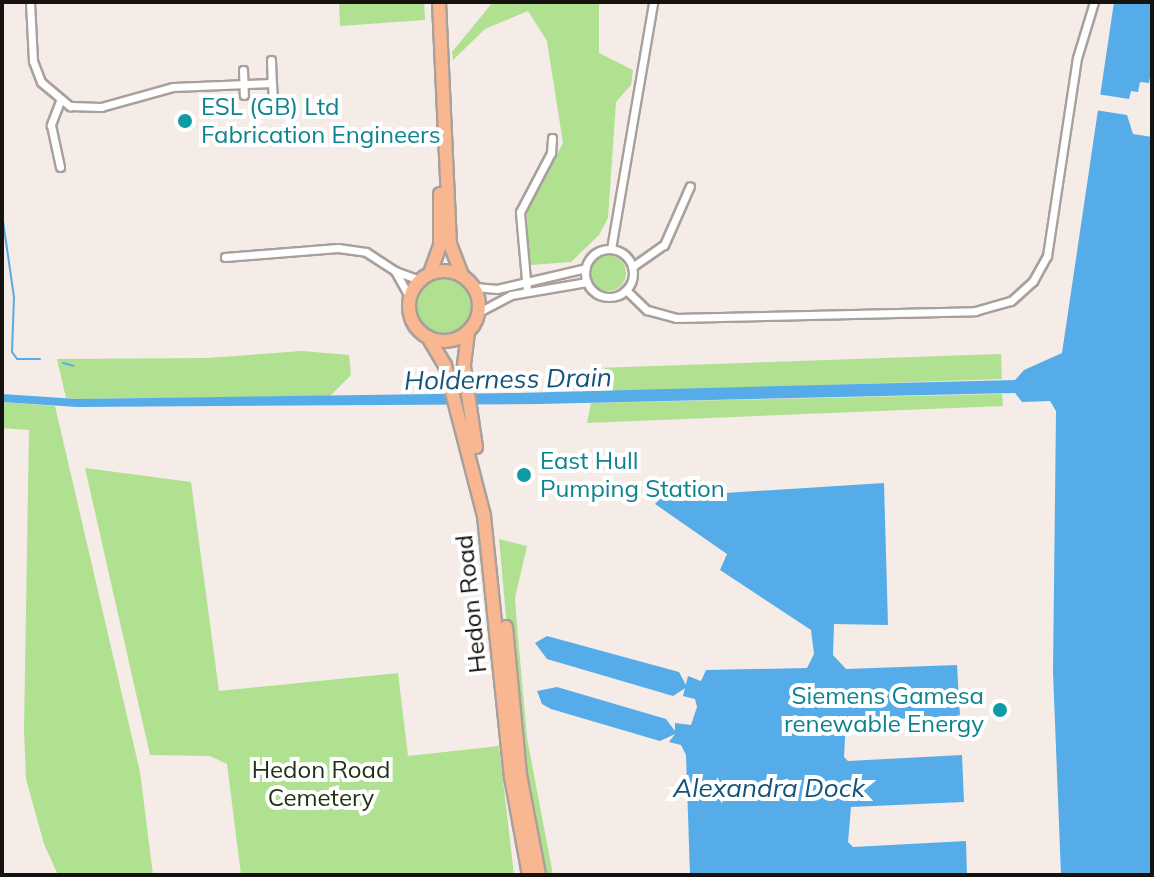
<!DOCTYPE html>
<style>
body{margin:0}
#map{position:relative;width:1154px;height:877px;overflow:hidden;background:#f5ebe7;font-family:Mulish,sans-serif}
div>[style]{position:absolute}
.green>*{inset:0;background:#afe191;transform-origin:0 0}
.round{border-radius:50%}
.water>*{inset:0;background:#56ace9}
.pier>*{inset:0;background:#f5ebe7}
.stream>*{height:2px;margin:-1px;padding:0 1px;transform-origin:1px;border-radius:1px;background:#56ace9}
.roads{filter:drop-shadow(2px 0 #a9a09c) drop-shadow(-2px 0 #a9a09c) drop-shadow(0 2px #a9a09c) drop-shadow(0 -2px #a9a09c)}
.street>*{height:7px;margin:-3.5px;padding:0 3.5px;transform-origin:3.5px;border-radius:3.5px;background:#fff}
.street>.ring{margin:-3.5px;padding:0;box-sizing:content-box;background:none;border:7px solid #fff;border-radius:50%}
.highway>*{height:12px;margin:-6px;padding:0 6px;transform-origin:6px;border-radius:6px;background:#f9b791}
.highway>.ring{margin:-6px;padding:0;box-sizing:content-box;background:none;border:12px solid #f9b791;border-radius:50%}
.dots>*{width:22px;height:22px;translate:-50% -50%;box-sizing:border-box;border:4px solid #fff;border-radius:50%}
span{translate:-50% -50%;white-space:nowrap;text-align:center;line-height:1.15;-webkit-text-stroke:8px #fff;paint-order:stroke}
.culture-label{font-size:24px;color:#0d838f}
.left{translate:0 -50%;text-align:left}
.right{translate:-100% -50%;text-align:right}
.street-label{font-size:24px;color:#151210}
.park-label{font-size:24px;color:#1e3211}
.water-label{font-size:26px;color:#12537b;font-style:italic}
.frame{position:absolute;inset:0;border:4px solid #151210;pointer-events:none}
</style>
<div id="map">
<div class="green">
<i style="clip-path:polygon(339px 2px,424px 2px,425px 20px,340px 26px)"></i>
<i style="clip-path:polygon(493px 2px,599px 2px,599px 53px,633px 70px,631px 85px,616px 102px,608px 218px,599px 235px,571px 262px,531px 265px,528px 257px,527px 211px,563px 143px,547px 41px,528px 11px,485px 29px,453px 60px,452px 52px)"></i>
<i class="round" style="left:590px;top:255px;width:36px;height:36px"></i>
<i class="round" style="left:415px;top:277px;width:58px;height:58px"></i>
<i style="clip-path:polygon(302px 351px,349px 355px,351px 375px,330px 396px,77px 399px,66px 398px,57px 359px,207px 358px)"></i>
<i style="left:1001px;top:354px;width:25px;height:397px;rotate:88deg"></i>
<i style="clip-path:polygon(1002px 394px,1003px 406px,587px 423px,591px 403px)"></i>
<i style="clip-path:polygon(2px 402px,55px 406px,140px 772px,153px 875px,58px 875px,44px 844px,26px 779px,24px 730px,29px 430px,2px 428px)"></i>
<i style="clip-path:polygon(85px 468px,191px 482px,219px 691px,398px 673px,408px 756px,499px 746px,514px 875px,241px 875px,227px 764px,210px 756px,150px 755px)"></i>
<i style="clip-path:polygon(499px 539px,527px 546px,515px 598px,517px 626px,527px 738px,553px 875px,541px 875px,513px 693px)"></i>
</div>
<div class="water">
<i style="clip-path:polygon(1114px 2px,1152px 2px,1152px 875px,1061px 875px,1053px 672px,1056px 411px,1050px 401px,1022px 402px,1015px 393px,539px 404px,77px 407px,2px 402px,2px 394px,77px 399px,517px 393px,1015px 380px,1024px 370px,1062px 353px)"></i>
<i style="clip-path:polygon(884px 483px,888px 625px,834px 624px,833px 655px,846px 669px,957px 665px,960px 716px,846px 721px,844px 757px,848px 761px,962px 755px,964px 802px,851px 807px,848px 842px,853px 847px,966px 841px,967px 875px,690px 875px,686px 755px,681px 745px,669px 742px,675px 734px,660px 741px,551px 709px,542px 704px,537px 691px,557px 687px,666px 719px,675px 731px,675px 723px,691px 725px,697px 707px,695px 699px,683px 696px,688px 676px,701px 681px,706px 670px,807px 668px,814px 654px,811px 630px,720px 570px,727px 554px,655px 504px,662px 497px)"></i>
<i style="clip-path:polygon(547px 636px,679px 672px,687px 687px,673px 696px,547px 659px,535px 643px)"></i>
</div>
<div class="pier">
<i style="clip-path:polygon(1152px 63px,1152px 137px,1133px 134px,1127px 115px,1095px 110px,1097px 94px,1129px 99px,1131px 91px,1138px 92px,1140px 82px,1149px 83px)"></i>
</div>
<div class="stream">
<i style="left:2px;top:214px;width:84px;rotate:81.8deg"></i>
<i style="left:14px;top:297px;width:55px;rotate:92.1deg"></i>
<i style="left:12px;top:352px;width:9px;rotate:54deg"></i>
<i style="left:17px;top:359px;width:23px"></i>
<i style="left:63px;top:363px;width:11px;rotate:15deg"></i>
</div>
<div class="roads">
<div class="street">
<i style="left:30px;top:2px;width:59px;rotate:87.1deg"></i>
<i style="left:33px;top:61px;width:22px;rotate:69deg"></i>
<i style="left:41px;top:82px;width:38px;rotate:40deg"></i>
<i style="left:70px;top:106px;width:31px;rotate:2deg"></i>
<i style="left:101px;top:107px;width:75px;rotate:-15.5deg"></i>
<i style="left:173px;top:87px;width:99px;rotate:-2.3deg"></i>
<i style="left:272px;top:83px;width:18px;rotate:87deg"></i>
<i style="left:271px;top:60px;width:23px;rotate:88deg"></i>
<i style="left:243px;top:70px;width:25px;rotate:88deg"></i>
<i style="left:60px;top:101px;width:26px;rotate:111deg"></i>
<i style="left:51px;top:125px;width:43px;rotate:77.9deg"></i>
<i style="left:611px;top:249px;width:251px;rotate:-80.3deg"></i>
<i class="ring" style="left:585px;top:249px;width:41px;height:41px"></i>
<i style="left:225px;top:257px;width:113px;rotate:-4.6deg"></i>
<i style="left:338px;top:248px;width:28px;rotate:8deg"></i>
<i style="left:366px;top:252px;width:35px;rotate:33deg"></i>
<i style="left:395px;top:271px;width:31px;rotate:61deg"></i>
<i style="left:632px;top:267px;width:39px;rotate:-35deg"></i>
<i style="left:664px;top:245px;width:64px;rotate:-66.2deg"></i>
<i style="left:395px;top:271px;width:27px;rotate:20deg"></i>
<i style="left:475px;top:287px;width:22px;rotate:5deg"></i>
<i style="left:497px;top:289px;width:91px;rotate:-13.3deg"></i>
<i style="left:626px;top:290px;width:29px;rotate:44deg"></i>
<i style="left:647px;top:310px;width:30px;rotate:15deg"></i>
<i style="left:676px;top:318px;width:299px;rotate:-1.3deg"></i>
<i style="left:975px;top:311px;width:37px;rotate:-16deg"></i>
<i style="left:1011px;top:301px;width:30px;rotate:-42deg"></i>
<i style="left:1033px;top:281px;width:29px;rotate:-61deg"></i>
<i style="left:1047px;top:256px;width:200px;rotate:-81.4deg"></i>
<i style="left:1077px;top:58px;width:59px;rotate:-73.1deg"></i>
<i style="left:527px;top:291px;width:79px;rotate:-95.1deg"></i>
<i style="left:520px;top:212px;width:67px;rotate:-62.3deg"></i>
<i style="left:551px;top:153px;width:15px;rotate:-86deg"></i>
<i style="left:479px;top:312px;width:36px;rotate:-28deg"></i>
<i style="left:511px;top:295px;width:77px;rotate:-9.7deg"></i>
</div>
<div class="highway">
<i style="left:439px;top:2px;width:242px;rotate:87.4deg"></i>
<i style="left:450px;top:244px;width:33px;rotate:69deg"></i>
<i class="ring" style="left:409px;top:271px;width:58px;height:58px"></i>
<i style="left:430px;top:273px;width:30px;rotate:-70deg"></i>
<i style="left:440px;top:245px;width:51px;rotate:-90deg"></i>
<i style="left:468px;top:332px;width:35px;rotate:97deg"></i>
<i style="left:464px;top:367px;width:81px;rotate:81.5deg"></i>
<i style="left:428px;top:337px;width:33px;rotate:59deg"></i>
<i style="left:445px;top:365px;width:156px;rotate:75.5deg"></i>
<i style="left:484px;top:516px;width:262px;rotate:84.1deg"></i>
<i style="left:511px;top:777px;width:100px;rotate:79.6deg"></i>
<i style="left:506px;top:627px;width:149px;rotate:84.6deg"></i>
<i style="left:520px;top:775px;width:102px;rotate:79.2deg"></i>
</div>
</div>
<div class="dots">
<i style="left:185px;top:121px;background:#0f9aa8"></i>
<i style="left:524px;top:475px;background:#0f9aa8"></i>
<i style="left:1000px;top:710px;background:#0f9aa8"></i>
</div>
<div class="culture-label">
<span class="left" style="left:201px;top:121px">ESL (GB) Ltd<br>Fabrication Engineers</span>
<span class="left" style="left:540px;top:475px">East Hull<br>Pumping Station</span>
<span class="right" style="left:984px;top:710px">Siemens Gamesa<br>renewable Energy</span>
</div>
<div class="street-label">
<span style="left:471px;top:604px;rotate:-96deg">Hedon Road</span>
</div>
<div class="park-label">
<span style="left:321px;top:784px">Hedon Road<br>Cemetery</span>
</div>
<div class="water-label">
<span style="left:508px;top:379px;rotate:-1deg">Holderness Drain</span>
<span style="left:769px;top:788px">Alexandra Dock</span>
</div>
<div class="frame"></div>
</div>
